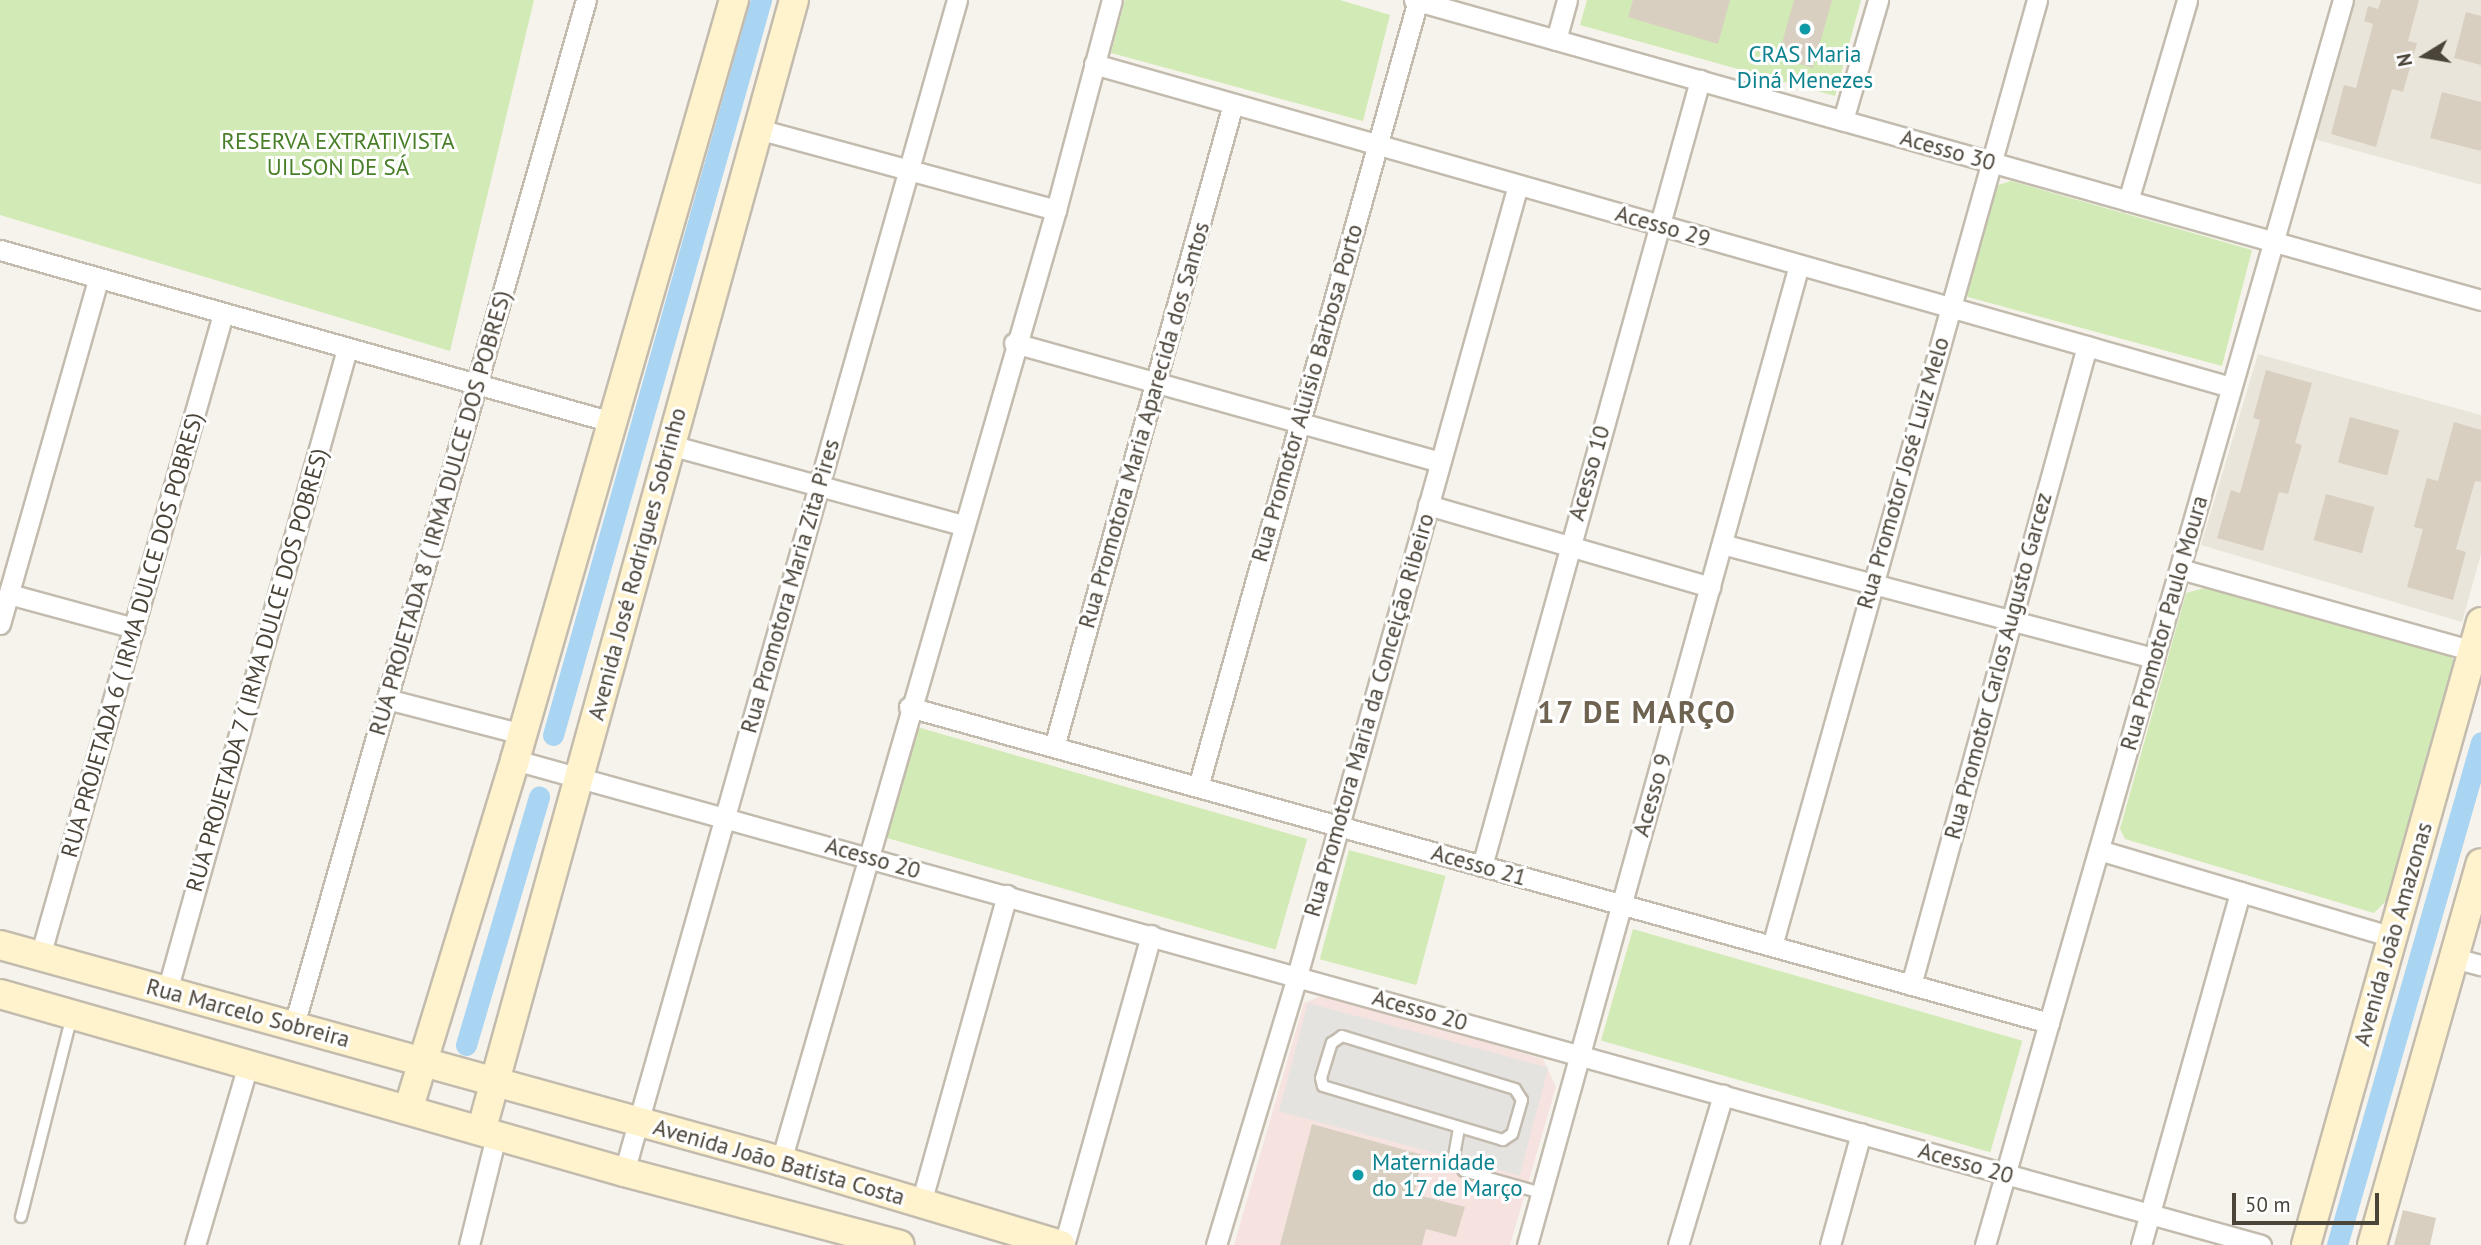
<!DOCTYPE html>
<meta charset="utf-8">
<style>
body{margin:0}
#map{position:relative;width:2481px;height:1245px;overflow:hidden;background:#f6f3ec;font-family:"PT Sans",sans-serif}
div>[style]{position:absolute}
.residential>*{inset:0;background:#eae5da}
.medical>*{inset:0;background:#f6e3e0}
.green>*{inset:0;background:#d2eab5;transform-origin:0 0}
.parking>*{inset:0;background:#e5e3e0;transform-origin:0 0}
.canal>*{height:21px;margin:-10.5px;padding:0 10.5px;transform-origin:10.5px;border-radius:10.5px;background:#a9d4f2}
.building>*{inset:0;background:#d8cfc1;transform-origin:0 0}
.roads{filter:drop-shadow(2px 0 #c2bbae) drop-shadow(-2px 0 #c2bbae) drop-shadow(0 2px #c2bbae) drop-shadow(0 -2px #c2bbae)}
.lane>*{height:10px;margin:-5px;padding:0 5px;transform-origin:5px;border-radius:5px;background:#fff}
.street>*{height:19px;margin:-9.5px;padding:0 9.5px;transform-origin:9.5px;border-radius:9.5px;background:#fff}
.secondary>*{height:28px;margin:-14px;padding:0 14px;transform-origin:14px;border-radius:14px;background:#fff3cd}
.dots>*{width:19px;height:19px;translate:-50% -50%;box-sizing:border-box;border:4px solid #fff;border-radius:50%}
span{translate:-50% -50%;white-space:nowrap;text-align:center;line-height:1.15;-webkit-text-stroke:6px #fff;paint-order:stroke}
.culture-label{font-size:23px;color:#0d838f}
.left{translate:0 -50%;text-align:left}
.park-label{font-size:23px;color:#4a7f2a}
.street-label{font-size:23px;color:#4b4439}
.district-label{font-size:30px;color:#6e6250;font-weight:700;letter-spacing:2px}
.north{position:absolute;left:2390px;top:21px;width:70px;height:70px;-webkit-text-stroke:5px #fff;paint-order:stroke;rotate:259deg;font-size:19px;font-weight:700;line-height:28px;text-align:center;color:#4b4439}
.north::after{content:'';display:block;margin:auto;width:24px;height:32px;background:#4b4439;clip-path:polygon(50% 0,100% 100%,50% 72%,0 100%)}
.scale{position:absolute;left:2232px;top:1193px;width:147px;height:32px;box-sizing:border-box;border:4px solid #4b4439;border-top:0;padding-left:9px;font-size:21px;line-height:24px;white-space:nowrap;color:#4b4439;-webkit-text-stroke:5px #fff;paint-order:stroke}
</style>
<div id="map">
<div class="residential">
<i style="clip-path:polygon(2354px 0,2481px 0,2481px 185px,2314px 139px)"></i>
<i style="clip-path:polygon(2258px 354px,2481px 415px,2481px 554px,2462px 622px,2201px 545px)"></i>
</div>
<div class="medical">
<i style="clip-path:polygon(1325px 995px,1543px 1059px,1556px 1087px,1510px 1245px,1234px 1245px,1304px 1003px)"></i>
</div>
<div class="green">
<i style="clip-path:polygon(0 0,534px 0,450px 351px,0 215px)"></i>
<i style="clip-path:polygon(1125px 0,1340px 0,1390px 15px,1363px 121px,1111px 53px)"></i>
<i style="clip-path:polygon(1587px 0,1861px 0,1835px 96px,1580px 25px)"></i>
<i style="clip-path:polygon(2011px 181px,2252px 250px,2222px 366px,1968px 297px,1965px 289px,1995px 186px)"></i>
<i style="clip-path:polygon(2208px 587px,2445px 653px,2454px 660px,2390px 897px,2374px 913px,2125px 839px,2120px 829px,2186px 593px)"></i>
<i style="left:917px;top:727px;width:406px;height:115px;rotate:16deg"></i>
<i style="left:1349px;top:850px;width:100px;height:113px;rotate:15deg"></i>
<i style="left:1633px;top:929px;width:405px;height:116px;rotate:16deg"></i>
</div>
<div class="parking">
<i style="left:1308px;top:1003px;width:249px;height:112px;rotate:15deg"></i>
</div>
<div class="canal">
<i style="left:553px;top:735px;width:764px;rotate:-74.2deg"></i>
<i style="left:466px;top:1045px;width:259px;rotate:-73.6deg"></i>
<i style="left:2337px;top:1245px;width:523px;rotate:-74.02deg"></i>
</div>
<div class="building">
<i style="clip-path:polygon(1633px 0,1730px 0,1718px 44px,1628px 17px)"></i>
<i style="clip-path:polygon(1794px 0,1832px 0,1813px 68px,1778px 58px)"></i>
<i style="clip-path:polygon(2381px 0,2419px 0,2408px 41px,2417px 43px,2403px 92px,2392px 89px,2376px 147px,2331px 134px,2344px 85px,2356px 88px,2373px 24px,2364px 21px,2368px 6px,2378px 9px)"></i>
<i style="clip-path:polygon(2466px 12px,2481px 16px,2481px 65px,2454px 58px)"></i>
<i style="clip-path:polygon(2442px 92px,2481px 102px,2481px 151px,2430px 138px)"></i>
<i style="clip-path:polygon(2266px 370px,2312px 383px,2295px 443px,2302px 445px,2288px 494px,2279px 492px,2263px 551px,2217px 538px,2231px 490px,2240px 493px,2260px 420px,2253px 418px)"></i>
<i style="left:2350px;top:417px;width:51px;height:47px;rotate:15deg"></i>
<i style="clip-path:polygon(2454px 422px,2481px 430px,2481px 482px,2475px 481px,2456px 549px,2466px 552px,2453px 600px,2407px 587px,2423px 529px,2414px 527px,2427px 478px,2438px 481px)"></i>
<i style="left:2326px;top:494px;width:50px;height:48px;rotate:15deg"></i>
<i style="clip-path:polygon(1312px 1124px,1423px 1155px,1414px 1194px,1465px 1207px,1456px 1237px,1426px 1229px,1422px 1245px,1280px 1245px)"></i>
<i style="clip-path:polygon(2403px 1210px,2436px 1218px,2430px 1245px,2394px 1245px)"></i>
</div>
<div class="roads">
<div class="lane">
<i style="left:1342px;top:1036px;width:181px;rotate:17deg"></i>
<i style="left:1515px;top:1089px;width:13px;rotate:58deg"></i>
<i style="left:1522px;top:1100px;width:35px;rotate:106deg"></i>
<i style="left:1512px;top:1134px;width:11px;rotate:146deg"></i>
<i style="left:1503px;top:1140px;width:188px;rotate:-163.3deg"></i>
<i style="left:1323px;top:1086px;width:8px;rotate:-104deg"></i>
<i style="left:1321px;top:1078px;width:37px;rotate:-73deg"></i>
<i style="left:1332px;top:1043px;width:12px;rotate:-35deg"></i>
<i style="left:1459px;top:1128px;width:29px;rotate:100deg"></i>
<i style="left:1454px;top:1157px;width:17px;rotate:54deg"></i>
<i style="left:1464px;top:1171px;width:80px;rotate:15.9deg"></i>
<i style="left:21px;top:1217px;width:207px;rotate:-75.8deg"></i>
</div>
<div class="street">
<i style="left:1414px;top:0;width:1108px;rotate:15.7deg"></i>
<i style="left:1556px;top:40px;width:41px;rotate:-74.6deg"></i>
<i style="left:1094px;top:64px;width:1182px;rotate:15.86deg"></i>
<i style="left:1843px;top:120px;width:125px;rotate:-73.7deg"></i>
<i style="left:758px;top:129px;width:309px;rotate:15.2deg"></i>
<i style="left:2128px;top:201px;width:209px;rotate:-73.6deg"></i>
<i style="left:0;top:250px;width:636px;rotate:15.7deg"></i>
<i style="left:1014px;top:343px;width:442px;rotate:15.6deg"></i>
<i style="left:670px;top:445px;width:304px;rotate:15.3deg"></i>
<i style="left:1428px;top:505px;width:294px;rotate:16.2deg"></i>
<i style="left:1722px;top:544px;width:447px;rotate:14.8deg"></i>
<i style="left:2180px;top:569px;width:304px;rotate:15.6deg"></i>
<i style="left:9px;top:594px;width:130px;rotate:15.2deg"></i>
<i style="left:0;top:624px;width:359px;rotate:-74.1deg"></i>
<i style="left:387px;top:699px;width:139px;rotate:14.5deg"></i>
<i style="left:909px;top:707px;width:1183px;rotate:15.49deg"></i>
<i style="left:1054px;top:747px;width:667px;rotate:-74.44deg"></i>
<i style="left:515px;top:760px;width:1812px;rotate:15.52deg"></i>
<i style="left:1198px;top:787px;width:817px;rotate:-74.38deg"></i>
<i style="left:2099px;top:850px;width:306px;rotate:16.5deg"></i>
<i style="left:1482px;top:866px;width:816px;rotate:-74.5deg"></i>
<i style="left:1772px;top:946px;width:982px;rotate:-74.35deg"></i>
<i style="left:40px;top:956px;width:668px;rotate:-74.09deg"></i>
<i style="left:2454px;top:958px;width:28px;rotate:15deg"></i>
<i style="left:1911px;top:985px;width:663px;rotate:-74.6deg"></i>
<i style="left:167px;top:991px;width:667px;rotate:-74.34deg"></i>
<i style="left:294px;top:1025px;width:1066px;rotate:-74.1deg"></i>
<i style="left:781px;top:1161px;width:990px;rotate:-73.87deg"></i>
<i style="left:1056px;top:210px;width:217px;rotate:-75.1deg"></i>
<i style="left:624px;top:1172px;width:1218px;rotate:-74.14deg"></i>
<i style="left:921px;top:1203px;width:320px;rotate:-74.4deg"></i>
<i style="left:195px;top:1245px;width:192px;rotate:-73.6deg"></i>
<i style="left:469px;top:1245px;width:116px;rotate:-76.1deg"></i>
<i style="left:1064px;top:1245px;width:322px;rotate:-74.3deg"></i>
<i style="left:1216px;top:1245px;width:281px;rotate:-73.2deg"></i>
<i style="left:1297px;top:976px;width:821px;rotate:-74.39deg"></i>
<i style="left:1527px;top:1245px;width:1017px;rotate:-74.49deg"></i>
<i style="left:1678px;top:1245px;width:157px;rotate:-73.3deg"></i>
<i style="left:1830px;top:1245px;width:116px;rotate:-74.5deg"></i>
<i style="left:1985px;top:1245px;width:1295px;rotate:-73.96deg"></i>
<i style="left:2141px;top:1245px;width:367px;rotate:-74.3deg"></i>
</div>
<div class="secondary">
<i style="left:0;top:945px;width:810px;rotate:15.46deg"></i>
<i style="left:781px;top:1161px;width:292px;rotate:16.7deg"></i>
<i style="left:0;top:994px;width:649px;rotate:15.92deg"></i>
<i style="left:624px;top:1172px;width:285px;rotate:14.8deg"></i>
<i style="left:409px;top:1107px;width:363px;rotate:-73deg"></i>
<i style="left:515px;top:760px;width:791px;rotate:-73.93deg"></i>
<i style="left:482px;top:1128px;width:1170px;rotate:-74.54deg"></i>
<i style="left:2306px;top:1245px;width:647px;rotate:-74.31deg"></i>
<i style="left:2372px;top:1245px;width:397px;rotate:-74.1deg"></i>
</div>
</div>
<div class="dots">
<i style="left:1805px;top:29px;background:#0f9aa8"></i>
<i style="left:1358px;top:1175px;background:#0f9aa8"></i>
</div>
<div class="culture-label">
<span style="left:1805px;top:67px">CRAS Maria<br>Diná Menezes</span>
<span class="left" style="left:1372px;top:1175px">Maternidade<br>do 17 de Março</span>
</div>
<div class="park-label">
<span style="left:338px;top:154px">RESERVA EXTRATIVISTA<br>UILSON DE SÁ</span>
</div>
<div class="street-label">
<span style="left:1948px;top:150px;rotate:16deg">Acesso 30</span>
<span style="left:1663px;top:226px;rotate:16deg">Acesso 29</span>
<span style="left:1307px;top:393px;rotate:-74deg">Rua Promotor Aluisio Barbosa Porto</span>
<span style="left:1144px;top:425px;rotate:-74deg">Rua Promotora Maria Aparecida dos Santos</span>
<span style="left:1589px;top:473px;rotate:-74deg">Acesso 10</span>
<span style="left:1903px;top:473px;rotate:-74deg">Rua Promotor José Luiz Melo</span>
<span style="left:440px;top:513px;rotate:-74deg">RUA PROJETADA 8 ( IRMA DULCE DOS POBRES)</span>
<span style="left:637px;top:564px;rotate:-75deg">Avenida José Rodrigues Sobrinho</span>
<span style="left:790px;top:586px;rotate:-74deg">Rua Promotora Maria Zita Pires</span>
<span style="left:2164px;top:623px;rotate:-74deg">Rua Promotor Paulo Moura</span>
<span style="left:132px;top:635px;rotate:-74deg">RUA PROJETADA 6 ( IRMA DULCE DOS POBRES)</span>
<span style="left:1998px;top:666px;rotate:-75deg">Rua Promotor Carlos Augusto Garcez</span>
<span style="left:257px;top:670px;rotate:-74deg">RUA PROJETADA 7 ( IRMA DULCE DOS POBRES)</span>
<span style="left:1369px;top:715px;rotate:-74deg">Rua Promotora Maria da Conceição Ribeiro</span>
<span style="left:1652px;top:795px;rotate:-74deg">Acesso 9</span>
<span style="left:873px;top:858px;rotate:16deg">Acesso 20</span>
<span style="left:1479px;top:865px;rotate:16deg">Acesso 21</span>
<span style="left:2393px;top:934px;rotate:-74deg">Avenida João Amazonas</span>
<span style="left:1420px;top:1010px;rotate:16deg">Acesso 20</span>
<span style="left:248px;top:1013px;rotate:15deg">Rua Marcelo Sobreira</span>
<span style="left:779px;top:1162px;rotate:16deg">Avenida João Batista Costa</span>
<span style="left:1966px;top:1163px;rotate:16deg">Acesso 20</span>
</div>
<div class="district-label">
<span style="left:1637px;top:712px">17 DE MARÇO</span>
</div>
<div class="north">N</div>
<div class="scale">50 m</div>
</div>
